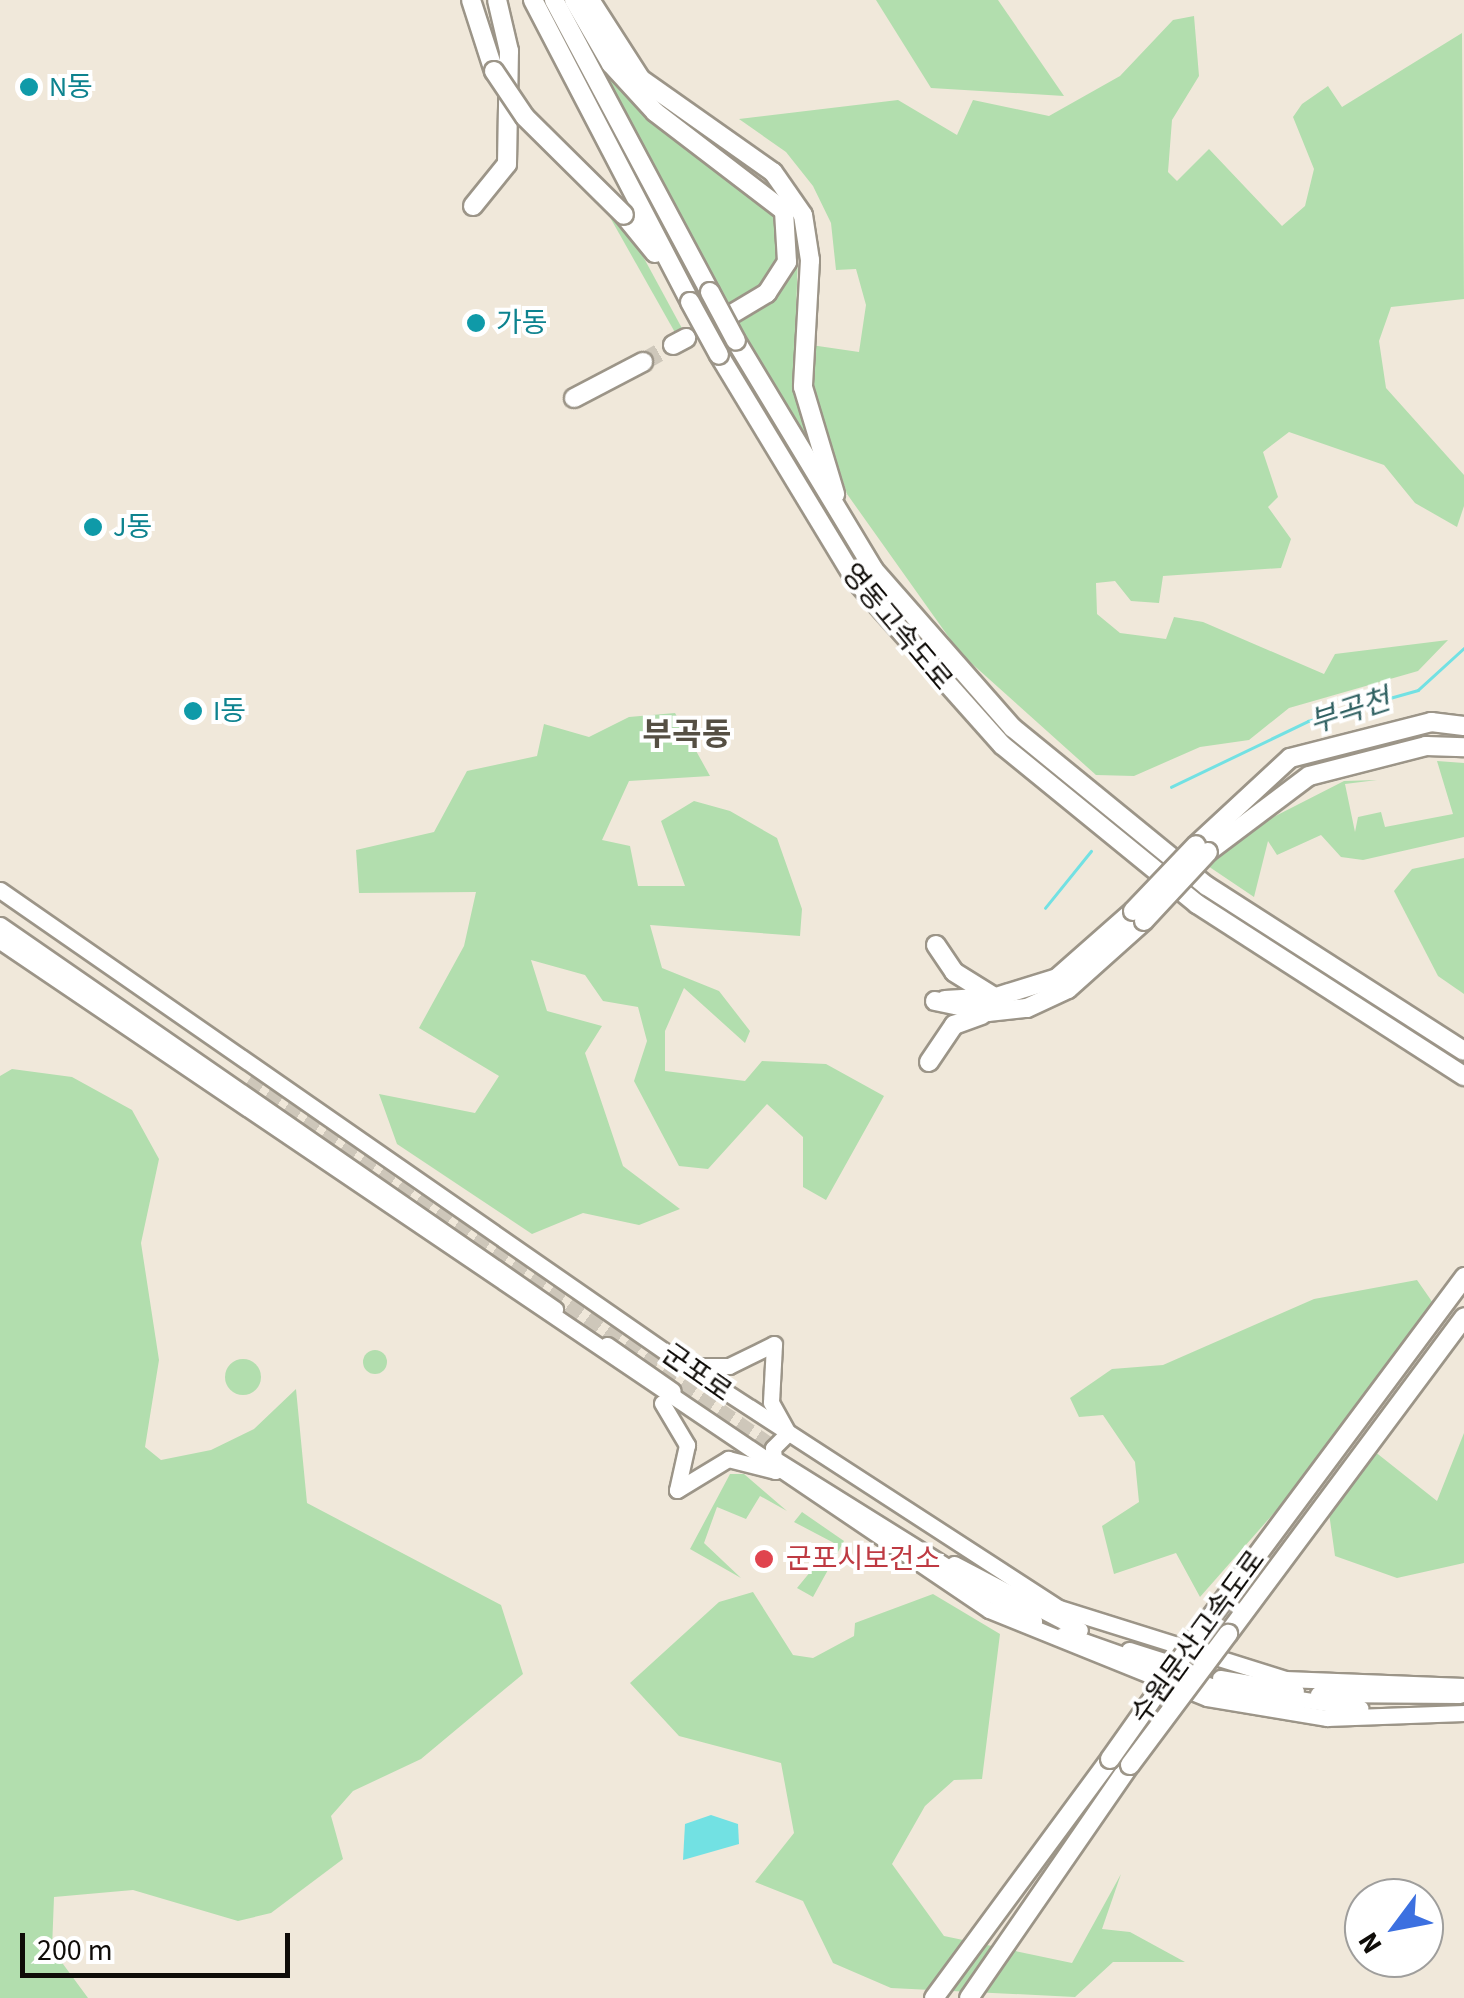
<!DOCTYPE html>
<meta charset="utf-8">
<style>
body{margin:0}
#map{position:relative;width:1464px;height:1998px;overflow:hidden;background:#f0e8da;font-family:"Source Sans 3","Noto Sans KR",sans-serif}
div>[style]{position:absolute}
.green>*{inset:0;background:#b2deae}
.round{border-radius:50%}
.water>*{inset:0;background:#72e1e3}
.stream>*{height:2.5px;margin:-1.25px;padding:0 1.25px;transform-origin:1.25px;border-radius:1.25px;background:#72e1e3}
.major-tunnel>*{height:15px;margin-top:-7.5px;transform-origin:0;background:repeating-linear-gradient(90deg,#cec7ba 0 15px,transparent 0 23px)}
.highway-tunnel>*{height:18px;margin-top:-9px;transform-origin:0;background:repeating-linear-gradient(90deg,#cec7ba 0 18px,transparent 0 27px)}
.roads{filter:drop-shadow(2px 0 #9c9588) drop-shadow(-2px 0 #9c9588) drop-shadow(0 2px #9c9588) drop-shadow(0 -2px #9c9588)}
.major>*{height:15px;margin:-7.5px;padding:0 7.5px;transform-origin:7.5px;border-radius:7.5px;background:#fff}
.highway>*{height:18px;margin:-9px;padding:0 9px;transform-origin:9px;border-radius:9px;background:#fff}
.bridges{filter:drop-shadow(2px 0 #9c9588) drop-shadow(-2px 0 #9c9588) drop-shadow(0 2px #9c9588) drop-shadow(0 -2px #9c9588)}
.highway-bridge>*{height:18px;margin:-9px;padding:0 9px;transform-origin:9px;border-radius:9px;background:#fff}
.dots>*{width:28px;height:28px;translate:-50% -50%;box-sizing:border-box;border:5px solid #fff;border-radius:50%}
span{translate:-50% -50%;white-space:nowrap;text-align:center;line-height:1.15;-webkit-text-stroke:8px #fff;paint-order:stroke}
.culture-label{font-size:28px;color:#0d838f}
.left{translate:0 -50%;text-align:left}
.street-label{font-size:28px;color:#0f0c08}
.health-label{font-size:28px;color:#be3a42}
.water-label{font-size:30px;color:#2f6061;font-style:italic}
.quarter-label{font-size:32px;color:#554f43;font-weight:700}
.north{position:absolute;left:1344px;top:1878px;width:100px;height:100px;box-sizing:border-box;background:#fff;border:2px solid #9f9e9c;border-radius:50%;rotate:238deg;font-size:28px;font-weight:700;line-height:40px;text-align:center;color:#0f0c08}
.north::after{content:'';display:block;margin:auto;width:35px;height:45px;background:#3c70e0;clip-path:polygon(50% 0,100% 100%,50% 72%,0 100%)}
.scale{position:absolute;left:20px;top:1933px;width:270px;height:45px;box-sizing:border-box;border:5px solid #0f0c08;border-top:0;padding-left:12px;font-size:30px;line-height:35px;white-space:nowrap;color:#0f0c08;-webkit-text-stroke:8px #fff;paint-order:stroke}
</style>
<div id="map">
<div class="green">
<i style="clip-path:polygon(876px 0,998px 0,1064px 96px,931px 88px)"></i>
<i style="clip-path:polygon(1194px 16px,1199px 76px,1172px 120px,1168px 172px,1177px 181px,1209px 149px,1282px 226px,1305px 206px,1314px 169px,1293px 117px,1302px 104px,1328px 86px,1342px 107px,1462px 33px,1464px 299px,1391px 307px,1379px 341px,1386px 388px,1464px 475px,1464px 506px,1457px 527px,1415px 503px,1384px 465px,1289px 432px,1263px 452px,1278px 497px,1268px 507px,1291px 539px,1281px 568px,1163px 576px,1159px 603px,1131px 601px,1115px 581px,1096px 583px,1097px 614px,1120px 633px,1166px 639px,1174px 617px,1203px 622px,1324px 674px,1335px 654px,1448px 640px,1418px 671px,1289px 708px,1249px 740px,1200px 747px,1134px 776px,1096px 775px,960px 653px,847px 494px,812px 385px,811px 345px,859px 352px,866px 305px,856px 269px,836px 270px,831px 223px,813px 186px,786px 152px,739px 119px,898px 100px,957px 135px,973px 100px,1049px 116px,1120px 76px,1173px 20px)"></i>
<i style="clip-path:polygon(589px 47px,779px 218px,783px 258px,764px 289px,731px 308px)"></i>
<i style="clip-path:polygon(594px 189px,639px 249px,684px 332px,677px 336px)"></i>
<i style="clip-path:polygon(799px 225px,794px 373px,811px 453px,735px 318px,774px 294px)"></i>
<i style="clip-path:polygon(675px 713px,710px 776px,629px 781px,602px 840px,630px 846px,638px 886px,685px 886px,661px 821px,694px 801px,730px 811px,777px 838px,802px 909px,800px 936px,650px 925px,662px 968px,719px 991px,750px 1031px,745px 1043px,684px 988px,665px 1031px,665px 1071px,745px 1081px,762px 1061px,826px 1064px,884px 1096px,826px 1200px,803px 1187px,803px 1137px,767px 1104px,708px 1169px,679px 1166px,634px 1081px,647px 1041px,638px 1007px,603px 1001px,585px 975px,531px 960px,547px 1011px,602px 1026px,585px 1053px,623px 1166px,680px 1209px,639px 1225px,583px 1213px,532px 1234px,397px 1144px,379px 1094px,475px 1113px,499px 1076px,419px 1028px,464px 946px,476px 892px,359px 893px,356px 850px,434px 832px,467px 771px,537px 756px,544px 724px,589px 737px,629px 717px)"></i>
<i style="clip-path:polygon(1437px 761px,1464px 763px,1464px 837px,1363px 860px,1341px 857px,1321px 835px,1277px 855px,1268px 841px,1254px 897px,1208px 866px,1242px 833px,1344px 781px,1377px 780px,1345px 784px,1355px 832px,1358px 817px,1381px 812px,1385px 827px,1453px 814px)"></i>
<i style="clip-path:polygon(1464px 858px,1464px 994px,1438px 976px,1394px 891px,1412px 869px)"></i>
<i style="clip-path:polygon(12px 1069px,72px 1077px,132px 1110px,159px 1159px,141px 1243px,159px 1360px,145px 1447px,161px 1460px,211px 1450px,254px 1429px,296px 1389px,307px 1503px,501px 1605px,523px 1674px,421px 1759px,353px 1791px,331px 1816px,343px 1859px,271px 1913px,238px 1921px,133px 1890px,54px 1897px,52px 1949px,88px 1998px,0 1998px,0 1076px)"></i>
<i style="clip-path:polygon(1417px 1280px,1433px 1303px,1325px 1453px,1354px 1477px,1374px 1451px,1437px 1501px,1464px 1433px,1464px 1563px,1397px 1578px,1335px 1556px,1329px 1513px,1354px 1479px,1325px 1455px,1200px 1597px,1176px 1553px,1114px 1574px,1102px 1526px,1139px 1502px,1135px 1462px,1103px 1415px,1079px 1417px,1070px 1398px,1112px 1369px,1163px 1365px,1314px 1299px)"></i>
<i class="round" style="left:363px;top:1350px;width:24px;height:24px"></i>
<i class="round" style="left:225px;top:1359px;width:36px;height:36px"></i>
<i style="clip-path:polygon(730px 1474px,744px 1474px,787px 1511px,760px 1496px,746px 1519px,717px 1507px,704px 1543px,741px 1578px,690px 1549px)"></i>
<i style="clip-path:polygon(802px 1512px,844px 1541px,813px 1597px,797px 1588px,834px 1543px,794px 1522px)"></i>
<i style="clip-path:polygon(753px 1592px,793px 1655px,813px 1658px,854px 1636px,855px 1623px,933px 1594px,1000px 1634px,982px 1779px,954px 1780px,925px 1806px,892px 1864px,944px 1936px,1072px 1963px,1121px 1874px,1102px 1929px,1130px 1932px,1185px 1962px,1113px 1962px,1075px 1997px,891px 1988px,833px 1963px,803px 1901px,755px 1882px,794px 1833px,781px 1763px,679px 1736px,630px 1683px,719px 1602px)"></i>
</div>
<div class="water">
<i style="clip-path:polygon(711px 1815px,738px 1824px,739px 1844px,683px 1860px,685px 1824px)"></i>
</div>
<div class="stream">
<i style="left:1171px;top:787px;width:152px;rotate:-25.7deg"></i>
<i style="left:1308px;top:721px;width:114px;rotate:-15.7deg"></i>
<i style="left:1418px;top:690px;width:62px;rotate:-42.4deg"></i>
<i style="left:1045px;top:908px;width:73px;rotate:-51.1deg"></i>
</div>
<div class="major-tunnel">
<i style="left:247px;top:1082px;width:651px;rotate:34.74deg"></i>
</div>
<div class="highway-tunnel">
<i style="left:643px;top:362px;width:34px;rotate:-30deg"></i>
</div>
<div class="roads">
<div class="major">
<i style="left:0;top:890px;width:835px;rotate:34.76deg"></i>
<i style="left:686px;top:1366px;width:445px;rotate:33deg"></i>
<i style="left:1059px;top:1608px;width:237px;rotate:17.4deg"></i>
<i style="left:1285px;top:1679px;width:179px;rotate:2.2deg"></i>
<i style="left:0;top:925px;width:675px;rotate:34.68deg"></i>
<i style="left:0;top:941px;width:1194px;rotate:34.08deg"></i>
<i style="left:989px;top:1610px;width:235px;rotate:22deg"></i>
<i style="left:1207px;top:1698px;width:122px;rotate:9.5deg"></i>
<i style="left:1327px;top:1718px;width:137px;rotate:-2.1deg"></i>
<i style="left:607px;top:1345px;width:80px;rotate:34.9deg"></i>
<i style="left:689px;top:1366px;width:40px"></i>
<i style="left:729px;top:1366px;width:50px;rotate:-26.1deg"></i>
<i style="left:662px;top:1403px;width:49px;rotate:59.2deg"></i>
<i style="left:687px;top:1445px;width:46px;rotate:102.5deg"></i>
<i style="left:778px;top:1461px;width:302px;rotate:32deg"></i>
<i style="left:677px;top:1490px;width:60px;rotate:-31.3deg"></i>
<i style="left:728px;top:1459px;width:49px;rotate:14.3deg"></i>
<i style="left:775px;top:1471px;width:23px;rotate:-95deg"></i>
<i style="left:773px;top:1448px;width:21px;rotate:-45deg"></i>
<i style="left:788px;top:1433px;width:35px;rotate:-119deg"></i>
<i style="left:771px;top:1402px;width:58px;rotate:-87deg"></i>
<i style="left:954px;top:1564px;width:142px;rotate:27.6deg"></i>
<i style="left:1064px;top:1634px;width:156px;rotate:19.5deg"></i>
<i style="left:1211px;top:1686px;width:151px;rotate:8.4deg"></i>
<i style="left:1129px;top:1650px;width:57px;rotate:17.5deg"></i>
<i style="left:1220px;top:1678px;width:77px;rotate:9.7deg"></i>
<i style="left:1318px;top:1694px;width:142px;rotate:0.4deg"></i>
</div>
<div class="highway">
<i style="left:471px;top:0;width:75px;rotate:72.1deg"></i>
<i style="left:533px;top:0;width:340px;rotate:62.5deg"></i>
<i style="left:554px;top:0;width:331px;rotate:61.9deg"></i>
<i style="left:574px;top:0;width:74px;rotate:60deg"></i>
<i style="left:611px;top:64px;width:65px;rotate:47.5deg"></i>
<i style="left:655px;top:112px;width:163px;rotate:37.5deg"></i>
<i style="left:784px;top:211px;width:51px;rotate:86.6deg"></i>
<i style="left:787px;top:262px;width:37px;rotate:123deg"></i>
<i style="left:767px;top:293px;width:39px;rotate:149deg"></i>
<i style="left:590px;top:0;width:94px;rotate:57.2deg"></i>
<i style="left:641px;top:79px;width:161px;rotate:35.2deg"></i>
<i style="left:773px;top:172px;width:52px;rotate:55.1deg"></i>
<i style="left:803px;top:215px;width:46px;rotate:81.2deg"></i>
<i style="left:810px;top:260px;width:127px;rotate:93.2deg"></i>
<i style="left:803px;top:387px;width:112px;rotate:73.3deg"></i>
<i style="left:473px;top:206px;width:54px;rotate:-51deg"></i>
<i style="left:507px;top:164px;width:113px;rotate:-89deg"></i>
<i style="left:509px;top:51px;width:52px;rotate:-103.2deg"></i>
<i style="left:624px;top:215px;width:49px;rotate:50.8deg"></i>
<i style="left:736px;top:341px;width:267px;rotate:58.9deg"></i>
<i style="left:874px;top:570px;width:210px;rotate:48.7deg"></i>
<i style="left:1013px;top:728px;width:250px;rotate:39.2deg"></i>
<i style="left:1207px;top:886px;width:305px;rotate:32.7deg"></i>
<i style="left:673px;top:345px;width:15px;rotate:-28deg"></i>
<i style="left:719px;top:355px;width:263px;rotate:58.8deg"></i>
<i style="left:855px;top:580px;width:221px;rotate:48.3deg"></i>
<i style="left:1002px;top:745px;width:252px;rotate:39.2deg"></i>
<i style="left:1197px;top:904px;width:318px;rotate:32.8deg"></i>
<i style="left:574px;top:398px;width:78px;rotate:-27.6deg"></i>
<i style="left:1196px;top:845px;width:128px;rotate:-42.8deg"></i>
<i style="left:1290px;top:758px;width:146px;rotate:-14.3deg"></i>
<i style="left:1431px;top:722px;width:33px;rotate:7deg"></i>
<i style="left:1208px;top:852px;width:126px;rotate:-37deg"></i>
<i style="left:1309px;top:776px;width:121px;rotate:-14.4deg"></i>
<i style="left:1426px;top:746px;width:38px;rotate:2deg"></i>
<i style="left:936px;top:945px;width:32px;rotate:56deg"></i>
<i style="left:954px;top:972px;width:44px;rotate:31.9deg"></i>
<i style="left:945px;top:1000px;width:51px;rotate:-3.4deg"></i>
<i style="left:996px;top:997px;width:64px;rotate:-17.3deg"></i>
<i style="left:1057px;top:978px;width:101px;rotate:-41.4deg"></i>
<i style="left:935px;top:1001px;width:54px;rotate:11.7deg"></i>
<i style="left:988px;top:1012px;width:39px;rotate:-6deg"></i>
<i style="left:1027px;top:1008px;width:45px;rotate:-24.9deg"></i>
<i style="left:1068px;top:989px;width:102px;rotate:-41.8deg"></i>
<i style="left:929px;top:1062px;width:45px;rotate:-56deg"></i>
<i style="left:954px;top:1025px;width:30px;rotate:-20deg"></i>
<i style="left:1205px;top:1625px;width:434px;rotate:-53.3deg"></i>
<i style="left:1228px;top:1634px;width:395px;rotate:-53.3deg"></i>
<i style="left:934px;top:1998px;width:297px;rotate:-53.6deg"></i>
<i style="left:969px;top:1998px;width:283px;rotate:-55.4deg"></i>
</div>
</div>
<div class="bridges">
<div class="highway-bridge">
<i style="left:494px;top:71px;width:55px;rotate:56deg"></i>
<i style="left:525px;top:117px;width:139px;rotate:44.7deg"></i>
<i style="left:710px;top:292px;width:55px;rotate:62deg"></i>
<i style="left:690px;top:302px;width:60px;rotate:61.3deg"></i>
<i style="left:1133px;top:911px;width:91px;rotate:-46.3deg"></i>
<i style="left:1144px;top:921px;width:94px;rotate:-47.2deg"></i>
<i style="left:1110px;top:1759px;width:164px;rotate:-54.7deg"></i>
<i style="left:1130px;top:1765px;width:164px;rotate:-53.2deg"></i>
</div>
</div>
<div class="dots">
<i style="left:29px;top:87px;background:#0f9aa8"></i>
<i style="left:476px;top:323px;background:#0f9aa8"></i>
<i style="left:93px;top:527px;background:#0f9aa8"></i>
<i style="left:193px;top:711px;background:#0f9aa8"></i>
<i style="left:764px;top:1559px;background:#e0444e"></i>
</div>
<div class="culture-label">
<span class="left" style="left:49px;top:87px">N동</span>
<span class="left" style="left:496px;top:323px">가동</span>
<span class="left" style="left:113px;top:527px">J동</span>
<span class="left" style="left:213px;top:711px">I동</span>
</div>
<div class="street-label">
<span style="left:897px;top:627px;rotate:50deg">영동고속도로</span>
<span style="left:697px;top:1373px;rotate:35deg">군포로</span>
<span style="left:1198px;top:1637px;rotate:-54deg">수원문산고속도로</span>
</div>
<div class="health-label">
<span class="left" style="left:786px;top:1559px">군포시보건소</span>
</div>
<div class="water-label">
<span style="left:1350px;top:712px;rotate:-18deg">부곡천</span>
</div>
<div class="quarter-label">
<span style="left:687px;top:735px">부곡동</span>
</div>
<div class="north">N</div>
<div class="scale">200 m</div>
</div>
